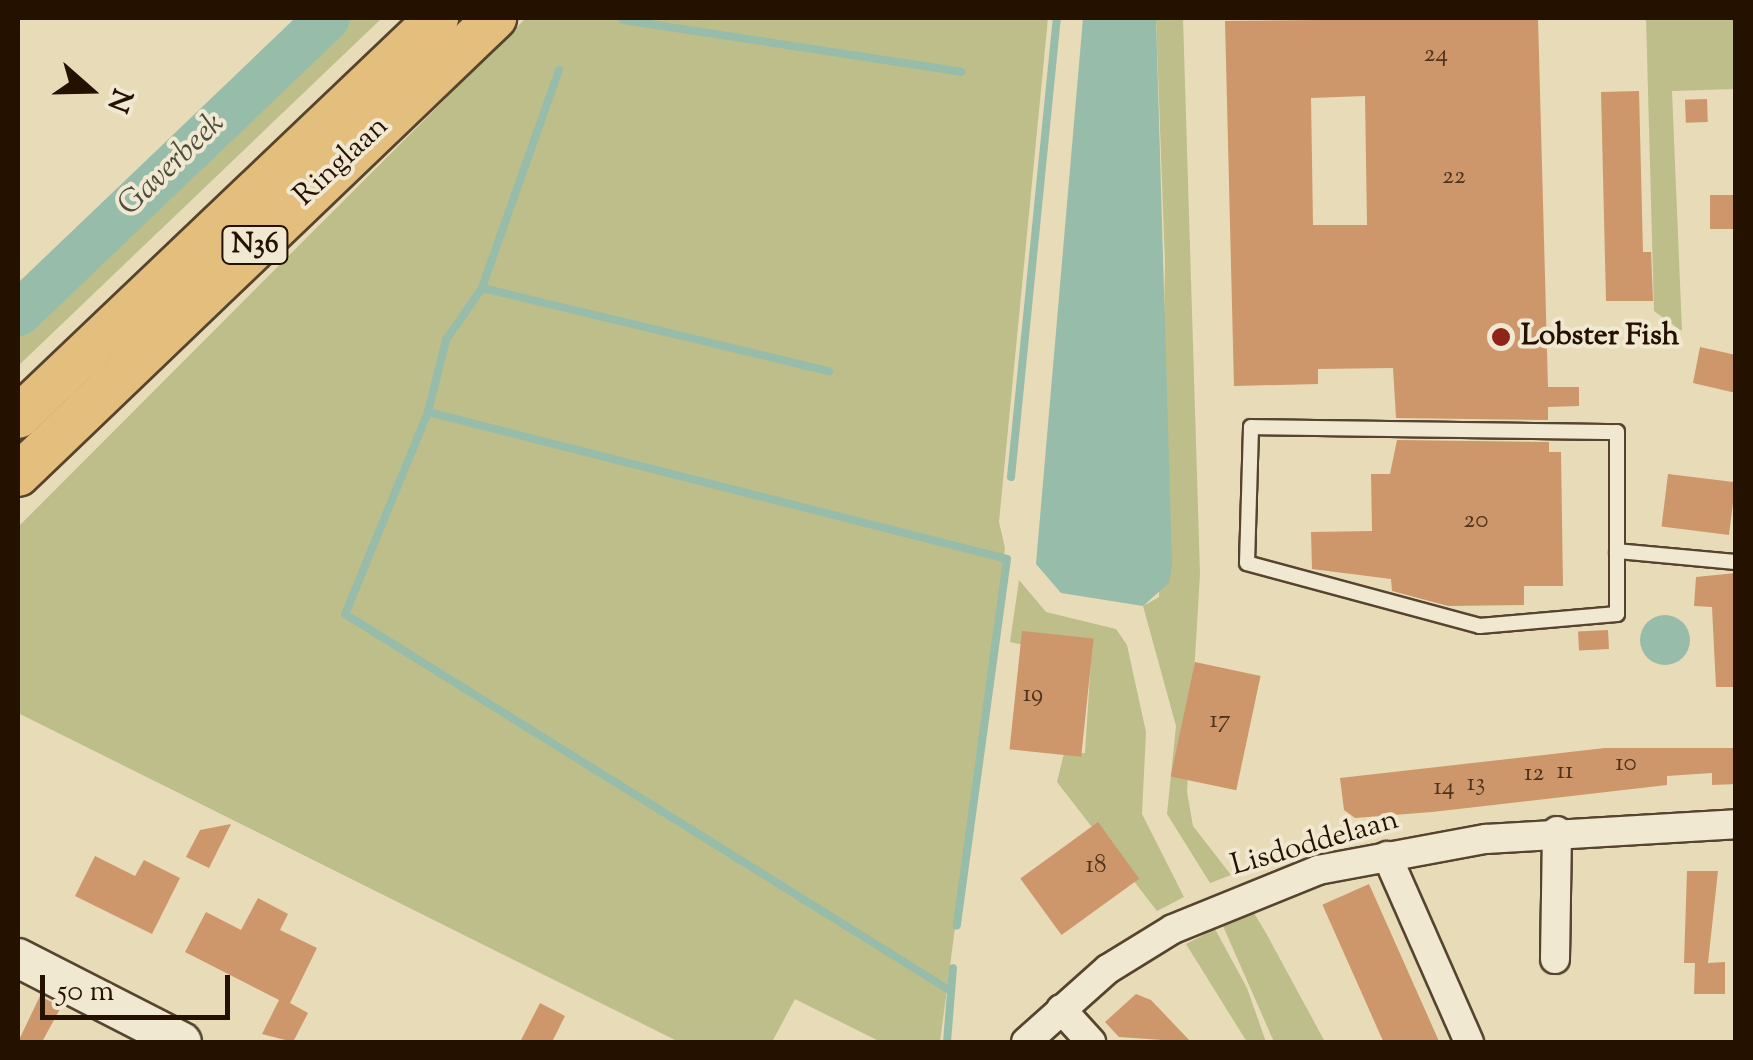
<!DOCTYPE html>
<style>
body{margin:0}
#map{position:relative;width:1753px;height:1060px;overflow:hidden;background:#e8dbb8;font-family:"Sorts Mill Goudy",serif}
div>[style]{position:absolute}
.green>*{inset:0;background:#bdbe8a}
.water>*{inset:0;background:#98bcaa}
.round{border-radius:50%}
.stream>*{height:8px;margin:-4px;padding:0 4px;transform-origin:4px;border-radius:4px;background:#98bcaa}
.river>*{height:45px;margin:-22.5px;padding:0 22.5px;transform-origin:22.5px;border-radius:22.5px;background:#98bcaa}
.building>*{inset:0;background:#ce966b;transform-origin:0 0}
.roads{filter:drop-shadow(2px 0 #56442e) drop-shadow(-2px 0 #56442e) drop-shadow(0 2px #56442e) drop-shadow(0 -2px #56442e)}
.lane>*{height:14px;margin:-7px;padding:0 7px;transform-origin:7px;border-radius:7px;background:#f0e8d1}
.street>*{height:28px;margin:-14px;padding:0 14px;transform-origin:14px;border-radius:14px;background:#f0e8d1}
.secondary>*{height:38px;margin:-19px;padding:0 19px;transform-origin:19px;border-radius:19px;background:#f0e8d1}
.primary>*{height:42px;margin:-21px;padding:0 21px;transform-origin:21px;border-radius:21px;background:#e4be7c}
.dots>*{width:28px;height:28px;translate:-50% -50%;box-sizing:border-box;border:5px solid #f0e8d1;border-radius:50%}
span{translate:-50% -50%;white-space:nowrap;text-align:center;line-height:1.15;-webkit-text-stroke:8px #f0e8d1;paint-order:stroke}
.number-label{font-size:25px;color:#4f321b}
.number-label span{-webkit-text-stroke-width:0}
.shield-label span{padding:2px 8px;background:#f0e8d1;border:2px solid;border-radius:8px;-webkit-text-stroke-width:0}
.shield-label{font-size:28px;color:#251100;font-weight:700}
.street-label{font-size:30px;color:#251100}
.poi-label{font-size:30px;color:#251100;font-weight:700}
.left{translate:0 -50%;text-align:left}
.water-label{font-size:32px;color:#4d4d3c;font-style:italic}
.frame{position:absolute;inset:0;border:20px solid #251100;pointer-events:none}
.north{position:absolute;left:40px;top:40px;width:100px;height:100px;-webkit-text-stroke:8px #f0e8d1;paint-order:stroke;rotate:110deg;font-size:28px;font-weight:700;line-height:40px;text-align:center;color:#251100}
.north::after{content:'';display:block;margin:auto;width:35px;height:45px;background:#251100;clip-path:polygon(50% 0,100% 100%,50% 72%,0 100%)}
.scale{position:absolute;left:40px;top:975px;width:190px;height:45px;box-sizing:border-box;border:5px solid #251100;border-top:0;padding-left:12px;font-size:30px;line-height:35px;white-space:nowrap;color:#251100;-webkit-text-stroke:8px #f0e8d1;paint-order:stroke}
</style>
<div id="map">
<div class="green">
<i style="clip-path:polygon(335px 18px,382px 18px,18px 366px,18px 318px)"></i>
<i style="clip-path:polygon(526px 18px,1048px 18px,999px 522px,1005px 548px,940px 1042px,881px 1042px,795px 999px,772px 1042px,679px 1042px,18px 713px,18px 527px)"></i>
<i style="clip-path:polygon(1156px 18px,1183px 18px,1200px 574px,1187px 792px,1193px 826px,1231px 875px,1210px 883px,1167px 814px,1176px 726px,1143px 606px,1159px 597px,1165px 265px)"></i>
<i style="clip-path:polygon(1646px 18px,1735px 18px,1735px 89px,1672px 91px,1682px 331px,1654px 311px)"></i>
<i style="clip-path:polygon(1019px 580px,1046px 612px,1116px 629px,1127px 645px,1146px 732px,1142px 814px,1184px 897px,1157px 911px,1057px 782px,1064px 753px,1085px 753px,1091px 659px,1010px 642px)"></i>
<i style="clip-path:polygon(1254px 913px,1266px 933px,1325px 1042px,1274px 1042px,1223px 926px)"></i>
<i style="clip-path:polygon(1215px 929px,1247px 988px,1266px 1042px,1247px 1042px,1186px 944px)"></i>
</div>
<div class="water">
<i style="clip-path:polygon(1083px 18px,1156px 18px,1172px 564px,1169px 583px,1143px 606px,1061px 593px,1036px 564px)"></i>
<i class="round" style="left:1640px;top:615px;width:50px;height:50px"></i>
</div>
<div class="stream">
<i style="left:623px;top:20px;width:342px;rotate:8.7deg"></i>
<i style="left:559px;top:70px;width:231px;rotate:109.5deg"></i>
<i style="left:482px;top:288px;width:63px;rotate:124.7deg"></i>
<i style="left:446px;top:340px;width:74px;rotate:104deg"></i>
<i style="left:428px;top:412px;width:218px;rotate:112.3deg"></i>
<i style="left:345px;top:614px;width:711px;rotate:31.9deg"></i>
<i style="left:482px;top:288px;width:357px;rotate:13.5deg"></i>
<i style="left:428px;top:412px;width:597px;rotate:14.25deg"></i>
<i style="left:1007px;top:559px;width:370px;rotate:97.8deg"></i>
<i style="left:1011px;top:477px;width:461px;rotate:-84.3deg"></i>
<i style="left:947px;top:1042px;width:74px;rotate:-85.4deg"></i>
</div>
<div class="river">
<i style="left:18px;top:313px;width:427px;rotate:-43.7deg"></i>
</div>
<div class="building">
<i style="clip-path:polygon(evenodd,1538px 18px,1548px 387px,1579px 387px,1579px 406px,1548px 407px,1548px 420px,1396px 418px,1393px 368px,1318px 369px,1318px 384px,1234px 386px,1225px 21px,1538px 18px,1365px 96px,1367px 225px,1313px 225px,1311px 98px,1365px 96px)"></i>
<i style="clip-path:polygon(1639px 91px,1643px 252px,1651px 252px,1653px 301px,1606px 301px,1601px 92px)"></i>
<i style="left:1707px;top:99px;width:23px;height:22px;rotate:88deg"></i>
<i style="left:1736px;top:195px;width:34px;height:26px;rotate:90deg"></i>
<i style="clip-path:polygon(1700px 347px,1736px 355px,1736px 393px,1693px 383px)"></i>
<i style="clip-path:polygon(1397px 440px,1549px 442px,1549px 452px,1561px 452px,1563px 586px,1524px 586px,1524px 605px,1448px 606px,1392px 591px,1391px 579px,1312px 569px,1311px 532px,1372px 531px,1371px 474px,1390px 474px)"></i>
<i style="left:1668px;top:474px;width:68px;height:53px;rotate:7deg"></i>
<i style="clip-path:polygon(1736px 573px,1736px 687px,1716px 687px,1712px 607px,1694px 606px,1696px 577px)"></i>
<i style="left:1608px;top:630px;width:19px;height:30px;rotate:87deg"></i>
<i style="left:1022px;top:631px;width:72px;height:119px;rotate:6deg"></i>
<i style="left:1195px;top:662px;width:67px;height:117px;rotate:12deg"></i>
<i style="clip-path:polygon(1605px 748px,1736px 748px,1736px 784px,1712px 785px,1712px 773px,1667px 776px,1667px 785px,1432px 812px,1355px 818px,1344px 810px,1340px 778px)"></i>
<i style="left:1098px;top:822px;width:70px;height:96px;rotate:54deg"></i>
<i style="clip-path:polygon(231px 824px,209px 868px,186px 857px,200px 830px)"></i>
<i style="clip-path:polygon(95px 856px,135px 876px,144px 860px,180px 878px,152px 934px,75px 896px)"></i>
<i style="clip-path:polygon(1687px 871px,1718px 871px,1708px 963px,1725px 962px,1725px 994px,1694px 994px,1695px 963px,1684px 963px)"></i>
<i style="left:1369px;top:884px;width:172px;height:51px;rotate:66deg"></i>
<i style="clip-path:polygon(258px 898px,288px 914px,280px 930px,317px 948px,290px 1003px,308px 1013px,293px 1042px,262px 1034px,279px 1000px,185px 952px,206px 912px,241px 930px)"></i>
<i style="clip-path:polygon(1136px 994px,1151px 1000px,1191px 1042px,1119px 1037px,1105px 1022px)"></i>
<i style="clip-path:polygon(40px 996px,61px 1007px,42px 1042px,18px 1042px)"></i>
<i style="clip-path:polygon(540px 1003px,565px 1016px,552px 1042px,520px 1042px)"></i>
</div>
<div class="roads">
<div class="lane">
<i style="left:1251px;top:427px;width:366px;rotate:0.8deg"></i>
<i style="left:1617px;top:432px;width:182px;rotate:90deg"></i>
<i style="left:1617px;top:614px;width:138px;rotate:175deg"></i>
<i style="left:1480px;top:626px;width:241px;rotate:-164.9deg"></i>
<i style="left:1247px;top:563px;width:136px;rotate:-88.3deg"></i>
<i style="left:1617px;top:551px;width:120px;rotate:5.3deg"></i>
</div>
<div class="street">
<i style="left:1387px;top:856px;width:203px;rotate:66.2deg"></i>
<i style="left:1555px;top:959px;width:128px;rotate:-89.1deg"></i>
<i style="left:1061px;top:1009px;width:45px;rotate:47.7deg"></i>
<i style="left:1026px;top:1042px;width:110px;rotate:-41.7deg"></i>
<i style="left:1108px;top:969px;width:76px;rotate:-31.6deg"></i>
<i style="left:1173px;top:929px;width:157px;rotate:-22.1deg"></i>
<i style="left:1318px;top:870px;width:171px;rotate:-10.5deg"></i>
<i style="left:1486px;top:839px;width:250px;rotate:-3.4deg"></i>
</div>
<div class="secondary">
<i style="left:18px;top:958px;width:184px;rotate:27.1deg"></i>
</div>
<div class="primary">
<i style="left:18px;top:417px;width:579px;rotate:-43.6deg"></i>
<i style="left:18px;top:475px;width:661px;rotate:-43.77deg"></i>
</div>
</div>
<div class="dots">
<i style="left:1501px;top:337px;background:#8f2418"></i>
</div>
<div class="number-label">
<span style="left:1436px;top:55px">24</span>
<span style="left:1454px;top:177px">22</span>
<span style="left:1476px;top:521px">20</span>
<span style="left:1033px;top:695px">19</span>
<span style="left:1220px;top:721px">17</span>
<span style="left:1626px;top:764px">10</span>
<span style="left:1565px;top:772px">11</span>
<span style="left:1534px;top:774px">12</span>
<span style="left:1476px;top:784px">13</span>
<span style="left:1444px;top:788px">14</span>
<span style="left:1096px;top:866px">18</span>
</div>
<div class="shield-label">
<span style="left:255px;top:245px">N36</span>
</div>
<div class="street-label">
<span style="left:342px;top:162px;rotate:-43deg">Ringlaan</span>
<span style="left:1315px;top:844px;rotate:-16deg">Lisdoddelaan</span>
</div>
<div class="poi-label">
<span class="left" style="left:1521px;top:337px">Lobster Fish</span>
</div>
<div class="water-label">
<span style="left:172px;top:165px;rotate:-44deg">Gaverbeek</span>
</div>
<div class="frame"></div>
<div class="north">N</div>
<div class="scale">50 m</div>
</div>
